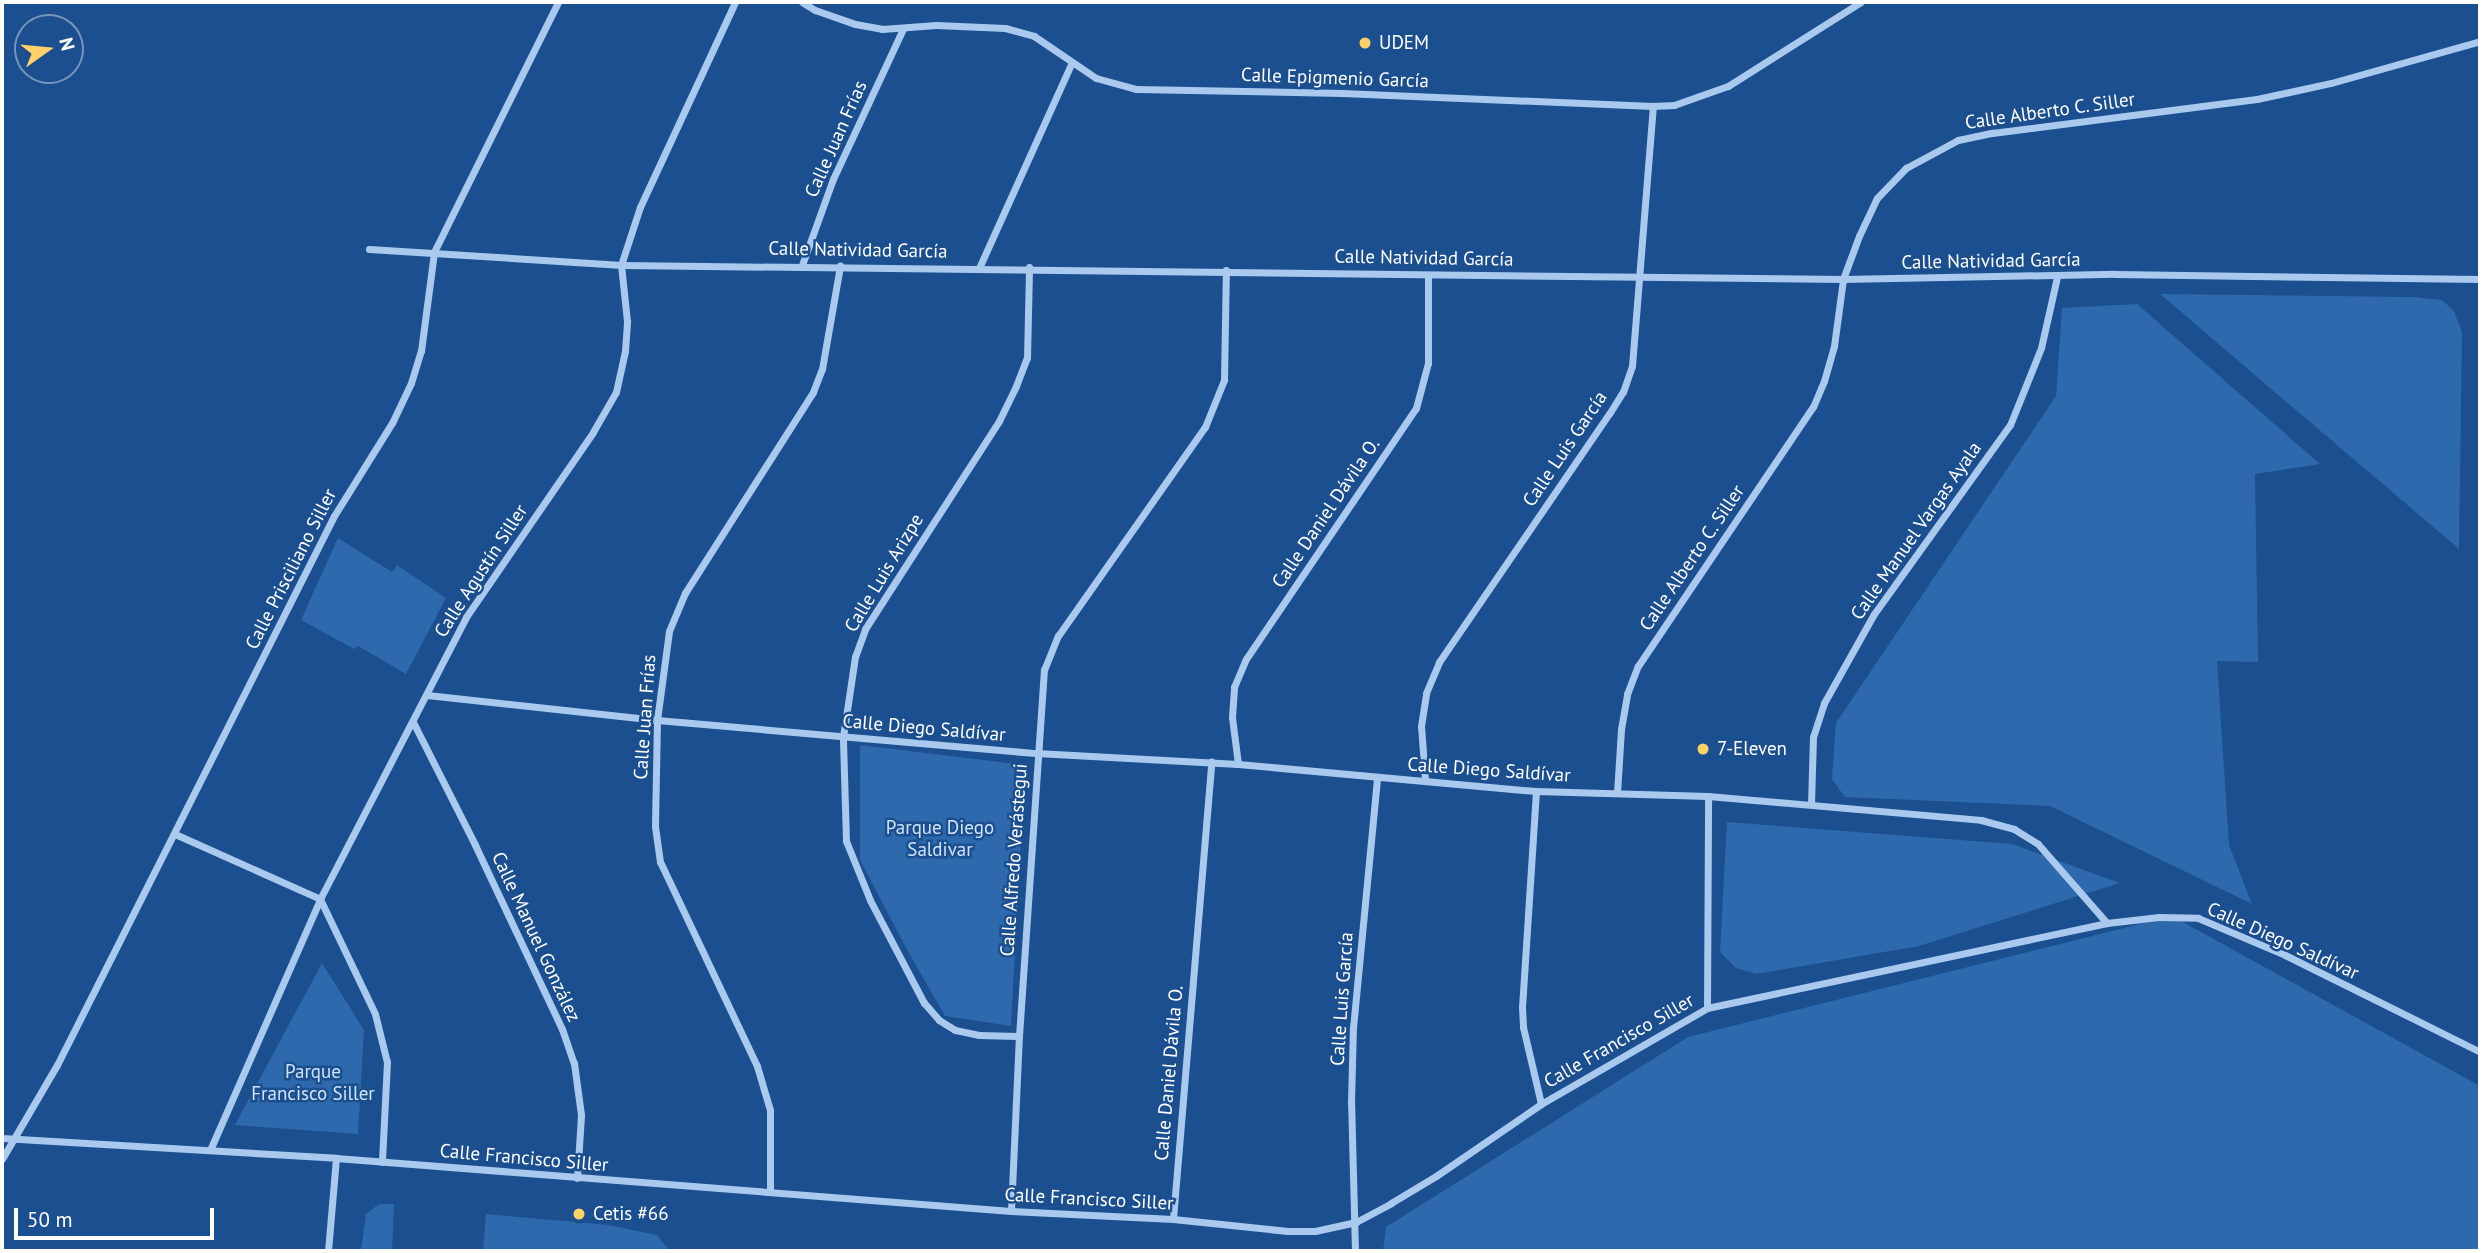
<!DOCTYPE html>
<meta charset="utf-8">
<style>
body{margin:0}
#map{position:relative;width:2482px;height:1253px;overflow:hidden;background:#1b4f8f;font-family:"PT Sans",sans-serif}
div>[style]{position:absolute}
.green>*{inset:0;background:#2e69ad}
.street>*{height:7px;margin:-3.5px;padding:0 3.5px;transform-origin:3.5px;border-radius:3.5px;background:#a9c9ee}
.dots>*{width:19px;height:19px;translate:-50% -50%;box-sizing:border-box;border:4px solid #1b4f8f;border-radius:50%}
span{translate:-50% -50%;white-space:nowrap;text-align:center;line-height:1.15;-webkit-text-stroke:5px #1b4f8f;paint-order:stroke}
.poi-label{font-size:19px;color:#fff}
.left{translate:0 -50%;text-align:left}
.street-label{font-size:19px;color:#fff}
.park-label{font-size:19px;color:#cfe3fa}
.frame{position:absolute;inset:0;border:4px solid #fff;pointer-events:none}
.north{position:absolute;left:14px;top:14px;width:70px;height:70px;box-sizing:border-box;background:#1b4f8f;border:2px solid #7695bc;border-radius:50%;rotate:75deg;font-size:19px;font-weight:700;line-height:28px;text-align:center;color:#fff}
.north::after{content:'';display:block;margin:auto;width:24px;height:32px;background:#ffd166;clip-path:polygon(50% 0,100% 100%,50% 72%,0 100%)}
.scale{position:absolute;left:14px;top:1208px;width:200px;height:32px;box-sizing:border-box;border:4px solid #fff;border-top:0;padding-left:9px;font-size:21px;line-height:24px;white-space:nowrap;color:#fff;-webkit-text-stroke:5px #1b4f8f;paint-order:stroke}
</style>
<div id="map">
<div class="green">
<i style="clip-path:polygon(2160px 294px,2414px 297px,2442px 300px,2454px 311px,2462px 332px,2459px 549px)"></i>
<i style="clip-path:polygon(2137px 304px,2320px 464px,2255px 474px,2258px 662px,2217px 661px,2229px 845px,2252px 904px,2050px 806px,1845px 797px,1832px 779px,1836px 723px,2056px 396px,2062px 308px)"></i>
<i style="clip-path:polygon(338px 538px,392px 572px,397px 565px,446px 598px,406px 674px,358px 646px,354px 649px,301px 620px)"></i>
<i style="clip-path:polygon(860px 745px,1025px 765px,1011px 1026px,945px 1016px,905px 946px,860px 860px)"></i>
<i style="clip-path:polygon(1727px 822px,2012px 844px,2120px 883px,1919px 946px,1756px 974px,1736px 968px,1720px 952px)"></i>
<i style="clip-path:polygon(2172px 916px,2480px 1086px,2480px 1251px,1383px 1251px,1386px 1227px,1688px 1037px)"></i>
<i style="clip-path:polygon(322px 963px,364px 1030px,358px 1134px,235px 1125px)"></i>
<i style="clip-path:polygon(379px 1204px,394px 1204px,392px 1251px,361px 1251px,366px 1214px)"></i>
<i style="clip-path:polygon(486px 1214px,608px 1225px,657px 1235px,670px 1251px,483px 1251px)"></i>
</div>
<div class="street">
<i style="left:802px;top:2px;width:15px;rotate:32deg"></i>
<i style="left:815px;top:10px;width:42px;rotate:19.3deg"></i>
<i style="left:855px;top:24px;width:27px;rotate:10deg"></i>
<i style="left:882px;top:29px;width:54px;rotate:-4.2deg"></i>
<i style="left:936px;top:25px;width:69px;rotate:2.5deg"></i>
<i style="left:1005px;top:28px;width:30px;rotate:15deg"></i>
<i style="left:1034px;top:36px;width:75px;rotate:34.1deg"></i>
<i style="left:1096px;top:78px;width:41px;rotate:15.4deg"></i>
<i style="left:1136px;top:89px;width:206px;rotate:1.1deg"></i>
<i style="left:1342px;top:93px;width:311px;rotate:2.4deg"></i>
<i style="left:1653px;top:106px;width:21px;rotate:-3deg"></i>
<i style="left:1674px;top:105px;width:57px;rotate:-19.4deg"></i>
<i style="left:1728px;top:86px;width:157px;rotate:-32.3deg"></i>
<i style="left:369px;top:249px;width:253px;rotate:3.6deg"></i>
<i style="left:621px;top:265px;width:1222px;rotate:0.66deg"></i>
<i style="left:1843px;top:279px;width:272px;rotate:-1.1deg"></i>
<i style="left:2115px;top:274px;width:365px;rotate:0.8deg"></i>
<i style="left:802px;top:265px;width:91px;rotate:-70.2deg"></i>
<i style="left:833px;top:179px;width:166px;rotate:-65deg"></i>
<i style="left:979px;top:268px;width:224px;rotate:-65.7deg"></i>
<i style="left:427px;top:695px;width:231px;rotate:6.2deg"></i>
<i style="left:657px;top:720px;width:380px;rotate:5deg"></i>
<i style="left:1036px;top:753px;width:202px;rotate:3.1deg"></i>
<i style="left:1238px;top:764px;width:299px;rotate:5.2deg"></i>
<i style="left:1536px;top:791px;width:172px;rotate:1.7deg"></i>
<i style="left:1708px;top:796px;width:274px;rotate:5deg"></i>
<i style="left:1981px;top:820px;width:34px;rotate:15deg"></i>
<i style="left:2014px;top:829px;width:28px;rotate:32deg"></i>
<i style="left:2038px;top:844px;width:105px;rotate:48.9deg"></i>
<i style="left:413px;top:722px;width:138px;rotate:63.2deg"></i>
<i style="left:475px;top:845px;width:204px;rotate:64.7deg"></i>
<i style="left:562px;top:1029px;width:36px;rotate:71deg"></i>
<i style="left:574px;top:1063px;width:52px;rotate:82.3deg"></i>
<i style="left:581px;top:1115px;width:63px;rotate:93.6deg"></i>
<i style="left:1238px;top:764px;width:47px;rotate:-97.3deg"></i>
<i style="left:1232px;top:717px;width:30px;rotate:-86deg"></i>
<i style="left:1234px;top:687px;width:30px;rotate:-67deg"></i>
<i style="left:1246px;top:659px;width:303px;rotate:-55.9deg"></i>
<i style="left:1416px;top:408px;width:47px;rotate:-75.1deg"></i>
<i style="left:1428px;top:363px;width:88px;rotate:-90deg"></i>
<i style="left:1425px;top:780px;width:54px;rotate:-94.2deg"></i>
<i style="left:1421px;top:726px;width:33px;rotate:-81deg"></i>
<i style="left:1426px;top:693px;width:34px;rotate:-67deg"></i>
<i style="left:1439px;top:662px;width:301px;rotate:-55.6deg"></i>
<i style="left:1609px;top:414px;width:26px;rotate:-58deg"></i>
<i style="left:1623px;top:392px;width:28px;rotate:-71deg"></i>
<i style="left:1632px;top:366px;width:261px;rotate:-85.4deg"></i>
<i style="left:1536px;top:791px;width:216px;rotate:93.7deg"></i>
<i style="left:1522px;top:1007px;width:20px;rotate:87deg"></i>
<i style="left:1523px;top:1027px;width:79px;rotate:76.8deg"></i>
<i style="left:1617px;top:793px;width:64px;rotate:-86.4deg"></i>
<i style="left:1621px;top:729px;width:36px;rotate:-80deg"></i>
<i style="left:1627px;top:694px;width:30px;rotate:-69deg"></i>
<i style="left:1638px;top:666px;width:313px;rotate:-56deg"></i>
<i style="left:1813px;top:407px;width:28px;rotate:-67deg"></i>
<i style="left:1824px;top:381px;width:36px;rotate:-74deg"></i>
<i style="left:1834px;top:346px;width:68px;rotate:-82.3deg"></i>
<i style="left:1843px;top:279px;width:46px;rotate:-69.6deg"></i>
<i style="left:1859px;top:236px;width:42px;rotate:-64.7deg"></i>
<i style="left:1877px;top:198px;width:42px;rotate:-46deg"></i>
<i style="left:1906px;top:168px;width:59px;rotate:-28.3deg"></i>
<i style="left:1958px;top:140px;width:35px;rotate:-12deg"></i>
<i style="left:1992px;top:133px;width:267px;rotate:-7.3deg"></i>
<i style="left:2257px;top:99px;width:76px;rotate:-12.2deg"></i>
<i style="left:2331px;top:83px;width:155px;rotate:-15.7deg"></i>
<i style="left:1811px;top:804px;width:67px;rotate:-88.3deg"></i>
<i style="left:1813px;top:737px;width:36px;rotate:-72deg"></i>
<i style="left:1824px;top:703px;width:102px;rotate:-60.7deg"></i>
<i style="left:1874px;top:614px;width:233px;rotate:-54.3deg"></i>
<i style="left:2010px;top:425px;width:83px;rotate:-68.1deg"></i>
<i style="left:2041px;top:348px;width:73px;rotate:-77.3deg"></i>
<i style="left:175px;top:834px;width:159px;rotate:24.1deg"></i>
<i style="left:320px;top:899px;width:127px;rotate:64.4deg"></i>
<i style="left:375px;top:1014px;width:49px;rotate:76deg"></i>
<i style="left:387px;top:1062px;width:100px;rotate:92.9deg"></i>
<i style="left:1707px;top:1008px;width:212px;rotate:-89.7deg"></i>
<i style="left:1019px;top:1036px;width:40px;rotate:-178.6deg"></i>
<i style="left:979px;top:1035px;width:25px;rotate:-168deg"></i>
<i style="left:955px;top:1030px;width:19px;rotate:-148deg"></i>
<i style="left:939px;top:1020px;width:23px;rotate:-131deg"></i>
<i style="left:924px;top:1003px;width:116px;rotate:-117.7deg"></i>
<i style="left:870px;top:900px;width:64px;rotate:-112.1deg"></i>
<i style="left:846px;top:841px;width:104px;rotate:-91.7deg"></i>
<i style="left:843px;top:737px;width:81px;rotate:-81.5deg"></i>
<i style="left:855px;top:657px;width:30px;rotate:-70deg"></i>
<i style="left:865px;top:629px;width:247px;rotate:-57.2deg"></i>
<i style="left:999px;top:421px;width:39px;rotate:-64deg"></i>
<i style="left:1016px;top:386px;width:30px;rotate:-69deg"></i>
<i style="left:1027px;top:358px;width:91px;rotate:-88.7deg"></i>
<i style="left:2px;top:1138px;width:335px;rotate:3.4deg"></i>
<i style="left:336px;top:1158px;width:677px;rotate:4.49deg"></i>
<i style="left:1011px;top:1211px;width:162px;rotate:2.8deg"></i>
<i style="left:1173px;top:1219px;width:115px;rotate:6deg"></i>
<i style="left:1287px;top:1231px;width:28px"></i>
<i style="left:1315px;top:1231px;width:42px;rotate:-12.4deg"></i>
<i style="left:1356px;top:1222px;width:40px;rotate:-28deg"></i>
<i style="left:1391px;top:1203px;width:52px;rotate:-31deg"></i>
<i style="left:1436px;top:1176px;width:127px;rotate:-34.4deg"></i>
<i style="left:1541px;top:1104px;width:192px;rotate:-30deg"></i>
<i style="left:1707px;top:1008px;width:409px;rotate:-12deg"></i>
<i style="left:2107px;top:923px;width:52px;rotate:-6.6deg"></i>
<i style="left:2159px;top:917px;width:39px;rotate:1deg"></i>
<i style="left:2198px;top:918px;width:95px;rotate:23deg"></i>
<i style="left:2285px;top:955px;width:218px;rotate:26.4deg"></i>
<i style="left:210px;top:1150px;width:274px;rotate:-66.3deg"></i>
<i style="left:320px;top:899px;width:318px;rotate:-62.6deg"></i>
<i style="left:466px;top:617px;width:224px;rotate:-55.5deg"></i>
<i style="left:593px;top:432px;width:46px;rotate:-60.1deg"></i>
<i style="left:616px;top:392px;width:42px;rotate:-77.6deg"></i>
<i style="left:625px;top:351px;width:30px;rotate:-86deg"></i>
<i style="left:627px;top:321px;width:56px;rotate:-96.1deg"></i>
<i style="left:621px;top:265px;width:61px;rotate:-71.9deg"></i>
<i style="left:640px;top:207px;width:226px;rotate:-65.1deg"></i>
<i style="left:2px;top:1159px;width:109px;rotate:-59.7deg"></i>
<i style="left:57px;top:1065px;width:615px;rotate:-63.23deg"></i>
<i style="left:334px;top:516px;width:110px;rotate:-58.1deg"></i>
<i style="left:392px;top:423px;width:44px;rotate:-64.6deg"></i>
<i style="left:411px;top:383px;width:34px;rotate:-73deg"></i>
<i style="left:421px;top:351px;width:100px;rotate:-82.5deg"></i>
<i style="left:434px;top:252px;width:279px;rotate:-63.6deg"></i>
<i style="left:770px;top:1192px;width:82px;rotate:-90deg"></i>
<i style="left:770px;top:1110px;width:46px;rotate:-106.5deg"></i>
<i style="left:757px;top:1066px;width:226px;rotate:-115.4deg"></i>
<i style="left:660px;top:862px;width:37px;rotate:-98deg"></i>
<i style="left:655px;top:825px;width:105px;rotate:-88.9deg"></i>
<i style="left:657px;top:720px;width:90px;rotate:-82.3deg"></i>
<i style="left:669px;top:631px;width:41px;rotate:-67.2deg"></i>
<i style="left:685px;top:593px;width:238px;rotate:-57.5deg"></i>
<i style="left:813px;top:392px;width:25px;rotate:-69deg"></i>
<i style="left:822px;top:369px;width:105px;rotate:-80.1deg"></i>
<i style="left:1011px;top:1211px;width:175px;rotate:-87.4deg"></i>
<i style="left:1019px;top:1036px;width:367px;rotate:-86.1deg"></i>
<i style="left:1044px;top:670px;width:37px;rotate:-68deg"></i>
<i style="left:1058px;top:636px;width:256px;rotate:-54.9deg"></i>
<i style="left:1205px;top:427px;width:51px;rotate:-68deg"></i>
<i style="left:1224px;top:380px;width:110px;rotate:-89deg"></i>
<i style="left:1173px;top:1219px;width:459px;rotate:-85.2deg"></i>
<i style="left:328px;top:1251px;width:93px;rotate:-85.1deg"></i>
<i style="left:1355px;top:1251px;width:149px;rotate:-91.5deg"></i>
<i style="left:1351px;top:1102px;width:74px;rotate:-88.5deg"></i>
<i style="left:1353px;top:1028px;width:250px;rotate:-84.5deg"></i>
</div>
<div class="dots">
<i style="left:1365px;top:43px;background:#ffd166"></i>
<i style="left:1703px;top:749px;background:#ffd166"></i>
<i style="left:579px;top:1214px;background:#ffd166"></i>
</div>
<div class="poi-label">
<span class="left" style="left:1379px;top:43px">UDEM</span>
<span class="left" style="left:1717px;top:749px">7-Eleven</span>
<span class="left" style="left:593px;top:1214px">Cetis #66</span>
</div>
<div class="street-label">
<span style="left:1335px;top:78px;rotate:2deg">Calle Epigmenio García</span>
<span style="left:2050px;top:111px;rotate:-8deg">Calle Alberto C. Siller</span>
<span style="left:836px;top:139px;rotate:-66deg">Calle Juan Frías</span>
<span style="left:858px;top:250px;rotate:1deg">Calle Natividad García</span>
<span style="left:1424px;top:258px;rotate:1deg">Calle Natividad García</span>
<span style="left:1991px;top:261px;rotate:-1deg">Calle Natividad García</span>
<span style="left:1565px;top:449px;rotate:-56deg">Calle Luis García</span>
<span style="left:1326px;top:513px;rotate:-56deg">Calle Daniel Dávila O.</span>
<span style="left:1916px;top:531px;rotate:-55deg">Calle Manuel Vargas Ayala</span>
<span style="left:1692px;top:558px;rotate:-56deg">Calle Alberto C. Siller</span>
<span style="left:291px;top:569px;rotate:-63deg">Calle Prisciliano Siller</span>
<span style="left:481px;top:571px;rotate:-57deg">Calle Agustín Siller</span>
<span style="left:884px;top:573px;rotate:-59deg">Calle Luis Arizpe</span>
<span style="left:645px;top:717px;rotate:-86deg">Calle Juan Frías</span>
<span style="left:924px;top:728px;rotate:5deg">Calle Diego Saldívar</span>
<span style="left:1489px;top:770px;rotate:4deg">Calle Diego Saldívar</span>
<span style="left:1014px;top:860px;rotate:-86deg">Calle Alfredo Verástegui</span>
<span style="left:536px;top:937px;rotate:65deg">Calle Manuel González</span>
<span style="left:2283px;top:941px;rotate:24deg">Calle Diego Saldívar</span>
<span style="left:1342px;top:999px;rotate:-86deg">Calle Luis García</span>
<span style="left:1619px;top:1041px;rotate:-30deg">Calle Francisco Siller</span>
<span style="left:1169px;top:1073px;rotate:-85deg">Calle Daniel Dávila O.</span>
<span style="left:524px;top:1158px;rotate:5deg">Calle Francisco Siller</span>
<span style="left:1089px;top:1199px;rotate:3deg">Calle Francisco Siller</span>
</div>
<div class="park-label">
<span style="left:940px;top:839px">Parque Diego<br>Saldivar</span>
<span style="left:313px;top:1083px">Parque<br>Francisco Siller</span>
</div>
<div class="frame"></div>
<div class="north">N</div>
<div class="scale">50 m</div>
</div>
